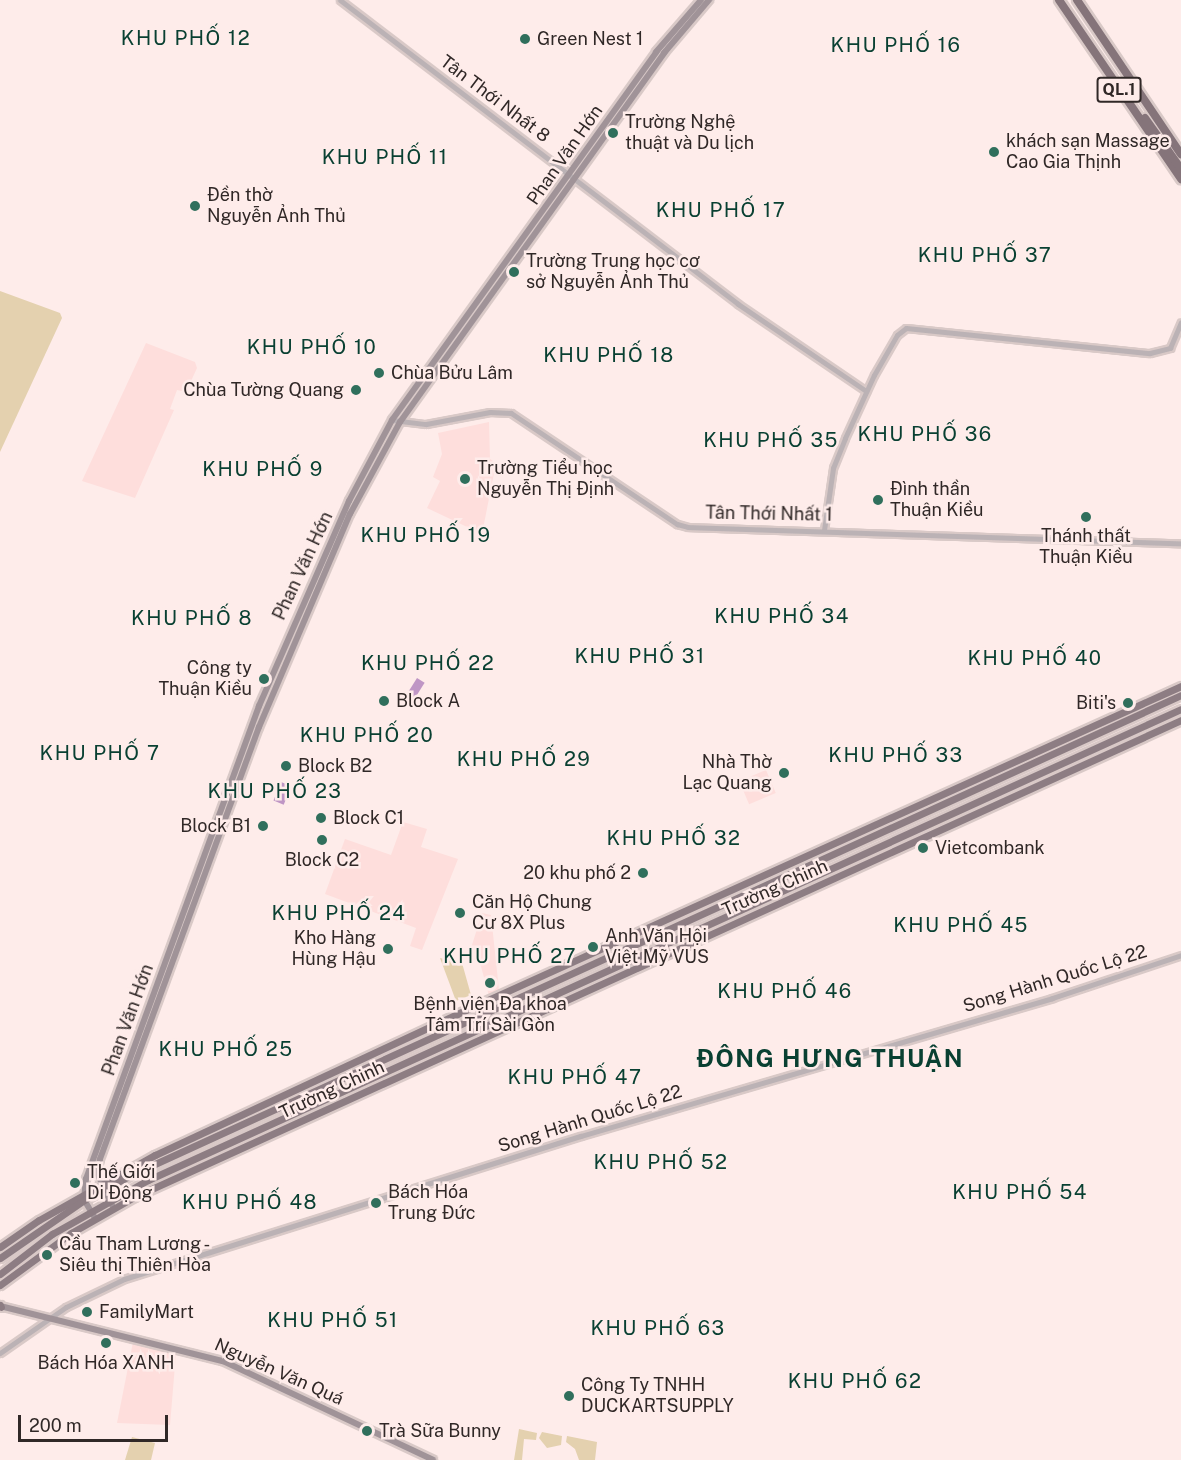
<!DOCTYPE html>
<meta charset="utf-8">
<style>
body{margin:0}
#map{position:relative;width:1181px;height:1460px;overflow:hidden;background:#feecea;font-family:"Public Sans",sans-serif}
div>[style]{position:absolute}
.built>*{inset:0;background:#fededc;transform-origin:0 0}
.green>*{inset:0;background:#e4d1af}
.water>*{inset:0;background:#bf96c5;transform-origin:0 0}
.roads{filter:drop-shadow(2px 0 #d9c9c7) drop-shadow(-2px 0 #d9c9c7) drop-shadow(0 2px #d9c9c7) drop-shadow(0 -2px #d9c9c7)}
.tertiary>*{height:5px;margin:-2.5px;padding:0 2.5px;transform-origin:2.5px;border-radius:2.5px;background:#bbb2b5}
.secondary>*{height:6px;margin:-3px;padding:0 3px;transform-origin:3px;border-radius:3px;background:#a09398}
.primary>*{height:7px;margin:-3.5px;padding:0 3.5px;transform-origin:3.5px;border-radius:3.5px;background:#8d7d83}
.trunk>*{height:8px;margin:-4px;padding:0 4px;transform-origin:4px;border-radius:4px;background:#85747a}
.dots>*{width:16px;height:16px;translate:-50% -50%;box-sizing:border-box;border:3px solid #feecea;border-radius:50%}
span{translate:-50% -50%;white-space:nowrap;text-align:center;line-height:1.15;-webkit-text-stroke:5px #feecea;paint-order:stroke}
.shield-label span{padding:2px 4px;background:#feecea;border:2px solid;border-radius:4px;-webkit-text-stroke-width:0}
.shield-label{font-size:16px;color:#302827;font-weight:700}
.poi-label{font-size:18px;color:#302827}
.left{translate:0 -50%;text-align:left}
.right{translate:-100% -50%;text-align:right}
.street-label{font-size:18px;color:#302827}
.neighbourhood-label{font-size:20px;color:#094032;letter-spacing:1.5px}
.district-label{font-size:24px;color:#094032;font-weight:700;letter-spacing:1.5px}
.scale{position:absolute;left:18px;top:1415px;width:150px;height:27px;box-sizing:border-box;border:3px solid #302827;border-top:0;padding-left:8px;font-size:18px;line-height:21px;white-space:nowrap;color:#302827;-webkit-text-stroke:4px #feecea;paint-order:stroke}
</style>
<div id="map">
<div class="built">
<i style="clip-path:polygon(146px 343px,195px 362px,197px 368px,186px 392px,177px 390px,170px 409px,174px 410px,135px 498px,82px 481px)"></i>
<i style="clip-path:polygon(489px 422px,490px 459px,496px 463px,482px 534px,427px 508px,440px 481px,433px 477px,442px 454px,438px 433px)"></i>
<i style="left:766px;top:770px;width:25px;height:29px;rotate:67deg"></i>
<i style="clip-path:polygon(403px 822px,427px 829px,421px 847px,458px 859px,422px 950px,410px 946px,416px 928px,325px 894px,345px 839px,391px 855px)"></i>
<i style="clip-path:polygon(482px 913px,491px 915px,499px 990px,489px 996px,479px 959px,467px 961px)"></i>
<i style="clip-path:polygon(133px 1342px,176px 1353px,170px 1425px,117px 1423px)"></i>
</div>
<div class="green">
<i style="clip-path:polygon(0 291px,60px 313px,62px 318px,0 452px)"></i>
<i style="clip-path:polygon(440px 958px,462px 963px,471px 995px,456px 1001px)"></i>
<i style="clip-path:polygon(519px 1429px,537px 1433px,536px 1440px,524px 1439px,522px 1460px,514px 1460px)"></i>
<i style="clip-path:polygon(542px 1432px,562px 1436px,561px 1445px,547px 1448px,539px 1438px)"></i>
<i style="clip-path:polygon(567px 1436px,597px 1442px,595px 1460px,579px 1460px,575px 1449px,566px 1442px)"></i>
<i style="clip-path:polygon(132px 1437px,155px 1443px,151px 1460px,125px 1460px)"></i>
</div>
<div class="water">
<i style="left:417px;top:678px;width:9px;height:24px;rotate:32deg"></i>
<i style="left:281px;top:782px;width:11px;height:20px;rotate:22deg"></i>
</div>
<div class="roads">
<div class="tertiary">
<i style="left:340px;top:0;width:501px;rotate:37.37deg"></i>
<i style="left:738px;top:304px;width:155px;rotate:34.2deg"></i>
<i style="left:392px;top:420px;width:34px;rotate:7deg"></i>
<i style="left:426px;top:424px;width:65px;rotate:-10.6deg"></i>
<i style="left:490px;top:412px;width:21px;rotate:3deg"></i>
<i style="left:511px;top:413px;width:200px;rotate:33.8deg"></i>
<i style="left:677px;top:524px;width:11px;rotate:15deg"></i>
<i style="left:688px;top:527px;width:493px;rotate:1.9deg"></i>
<i style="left:824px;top:530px;width:63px;rotate:-81.7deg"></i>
<i style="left:833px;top:468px;width:32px;rotate:-68deg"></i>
<i style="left:845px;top:438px;width:69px;rotate:-65.3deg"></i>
<i style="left:874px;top:375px;width:46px;rotate:-60.1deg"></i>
<i style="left:897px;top:335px;width:11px;rotate:-38deg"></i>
<i style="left:906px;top:328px;width:245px;rotate:5.9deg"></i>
<i style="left:1150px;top:353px;width:21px;rotate:-14deg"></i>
<i style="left:1170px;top:348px;width:28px;rotate:-67deg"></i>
<i style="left:0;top:1353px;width:80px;rotate:-34.9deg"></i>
<i style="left:66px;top:1307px;width:64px;rotate:-25.8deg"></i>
<i style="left:124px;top:1279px;width:479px;rotate:-17.4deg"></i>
<i style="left:581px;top:1136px;width:491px;rotate:-16.3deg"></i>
<i style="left:1052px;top:998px;width:136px;rotate:-18.4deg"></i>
</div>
<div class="secondary">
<i style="left:112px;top:1205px;width:35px;rotate:-115deg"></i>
<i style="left:97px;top:1173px;width:14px;rotate:-78deg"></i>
<i style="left:100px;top:1159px;width:460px;rotate:-69.8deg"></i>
<i style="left:259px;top:727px;width:232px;rotate:-66.9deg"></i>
<i style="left:350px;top:514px;width:105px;rotate:-61.5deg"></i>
<i style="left:400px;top:422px;width:454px;rotate:-54.4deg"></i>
<i style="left:664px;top:53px;width:70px;rotate:-49.7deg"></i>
<i style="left:95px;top:1218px;width:21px;rotate:-121deg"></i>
<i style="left:84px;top:1200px;width:21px;rotate:-85deg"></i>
<i style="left:86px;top:1179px;width:504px;rotate:-69.91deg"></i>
<i style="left:259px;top:706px;width:224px;rotate:-66.3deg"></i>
<i style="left:349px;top:501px;width:92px;rotate:-62deg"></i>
<i style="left:392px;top:420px;width:453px;rotate:-54.3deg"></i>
<i style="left:656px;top:52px;width:69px;rotate:-49.1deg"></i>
<i style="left:0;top:1306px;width:230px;rotate:13.9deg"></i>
<i style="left:223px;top:1361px;width:232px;rotate:25.2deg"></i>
</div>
<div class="primary">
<i style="left:0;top:1247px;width:47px;rotate:-34.7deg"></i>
<i style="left:39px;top:1220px;width:133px;rotate:-29.3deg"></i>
<i style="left:155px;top:1155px;width:333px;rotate:-25deg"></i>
<i style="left:457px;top:1014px;width:795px;rotate:-24.37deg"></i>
<i style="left:0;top:1258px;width:102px;rotate:-34.6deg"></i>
<i style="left:84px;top:1200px;width:55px;rotate:-28deg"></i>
<i style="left:133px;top:1174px;width:1152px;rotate:-24.56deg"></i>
<i style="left:0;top:1274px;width:66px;rotate:-37.6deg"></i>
<i style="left:52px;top:1234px;width:110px;rotate:-29.4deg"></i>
<i style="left:148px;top:1180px;width:1135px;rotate:-24.51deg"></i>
<i style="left:0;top:1285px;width:88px;rotate:-36.2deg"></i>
<i style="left:71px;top:1233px;width:73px;rotate:-29.7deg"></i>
<i style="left:134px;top:1197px;width:1151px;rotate:-24.49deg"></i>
<i style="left:0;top:1305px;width:2px;rotate:63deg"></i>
</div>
<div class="trunk">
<i style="left:1059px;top:0;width:217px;rotate:55.7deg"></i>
<i style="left:1077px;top:0;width:186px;rotate:56deg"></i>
<i style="left:1145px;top:118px;width:62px;rotate:54.8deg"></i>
</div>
</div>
<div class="dots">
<i style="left:525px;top:39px;background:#306f5c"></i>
<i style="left:613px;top:133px;background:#306f5c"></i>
<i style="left:994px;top:152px;background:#306f5c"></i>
<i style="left:195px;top:206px;background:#306f5c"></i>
<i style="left:514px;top:272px;background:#306f5c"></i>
<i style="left:379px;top:373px;background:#306f5c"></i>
<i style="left:356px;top:390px;background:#306f5c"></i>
<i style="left:465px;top:479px;background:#306f5c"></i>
<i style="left:878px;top:500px;background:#306f5c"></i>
<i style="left:1086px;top:517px;background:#306f5c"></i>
<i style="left:264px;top:679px;background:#306f5c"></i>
<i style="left:384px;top:701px;background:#306f5c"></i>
<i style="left:1128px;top:703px;background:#306f5c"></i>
<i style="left:286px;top:766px;background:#306f5c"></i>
<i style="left:784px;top:773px;background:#306f5c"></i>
<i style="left:321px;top:818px;background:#306f5c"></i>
<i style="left:263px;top:826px;background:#306f5c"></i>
<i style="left:322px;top:840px;background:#306f5c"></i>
<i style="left:923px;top:848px;background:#306f5c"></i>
<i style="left:643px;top:873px;background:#306f5c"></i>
<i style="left:460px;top:913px;background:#306f5c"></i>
<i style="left:593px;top:947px;background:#306f5c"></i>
<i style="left:388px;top:949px;background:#306f5c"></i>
<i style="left:490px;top:983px;background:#306f5c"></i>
<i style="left:75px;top:1183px;background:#306f5c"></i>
<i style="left:376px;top:1203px;background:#306f5c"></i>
<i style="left:47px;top:1255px;background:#306f5c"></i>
<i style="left:87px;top:1312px;background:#306f5c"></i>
<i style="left:106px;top:1343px;background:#306f5c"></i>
<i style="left:569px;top:1396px;background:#306f5c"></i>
<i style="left:367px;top:1431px;background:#306f5c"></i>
</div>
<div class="shield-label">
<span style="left:1119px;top:90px">QL.1</span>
</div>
<div class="poi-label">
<span class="left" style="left:537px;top:39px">Green Nest 1</span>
<span class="left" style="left:625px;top:133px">Trường Nghệ<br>thuật và Du lịch</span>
<span class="left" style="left:1006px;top:152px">khách sạn Massage<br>Cao Gia Thịnh</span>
<span class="left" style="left:207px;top:206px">Đền thờ<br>Nguyễn Ảnh Thủ</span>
<span class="left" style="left:526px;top:272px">Trường Trung học cơ<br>sở Nguyễn Ảnh Thủ</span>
<span class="left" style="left:391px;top:373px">Chùa Bửu Lâm</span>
<span class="right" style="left:344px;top:390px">Chùa Tường Quang</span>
<span class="left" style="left:477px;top:479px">Trường Tiểu học<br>Nguyễn Thị Định</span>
<span class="left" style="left:890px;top:500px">Đình thần<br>Thuận Kiều</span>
<span style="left:1086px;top:547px">Thánh thất<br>Thuận Kiều</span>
<span class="right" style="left:252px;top:679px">Công ty<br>Thuận Kiều</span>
<span class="left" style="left:396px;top:701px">Block A</span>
<span class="right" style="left:1116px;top:703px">Biti's</span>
<span class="right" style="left:772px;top:773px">Nhà Thờ<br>Lạc Quang</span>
<span class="left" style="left:298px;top:766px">Block B2</span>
<span class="left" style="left:333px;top:818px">Block C1</span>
<span class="right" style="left:251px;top:826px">Block B1</span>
<span class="left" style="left:935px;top:848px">Vietcombank</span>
<span style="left:322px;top:860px">Block C2</span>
<span class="right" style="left:631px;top:873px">20 khu phố 2</span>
<span class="left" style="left:472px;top:913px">Căn Hộ Chung<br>Cư 8X Plus</span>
<span class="left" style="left:605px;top:947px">Anh Văn Hội<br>Việt Mỹ VUS</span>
<span class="right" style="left:376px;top:949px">Kho Hàng<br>Hùng Hậu</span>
<span style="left:490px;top:1015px">Bệnh viện Đa khoa<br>Tâm Trí Sài Gòn</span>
<span class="left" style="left:87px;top:1183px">Thế Giới<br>Di Động</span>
<span class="left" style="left:388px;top:1203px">Bách Hóa<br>Trung Đức</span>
<span class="left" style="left:59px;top:1255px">Cầu Tham Lương -<br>Siêu thị Thiên Hòa</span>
<span class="left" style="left:99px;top:1312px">FamilyMart</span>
<span style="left:106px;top:1363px">Bách Hóa XANH</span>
<span class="left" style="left:581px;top:1396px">Công Ty TNHH<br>DUCKARTSUPPLY</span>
<span class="left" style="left:379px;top:1431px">Trà Sữa Bunny</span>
</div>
<div class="street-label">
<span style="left:495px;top:99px;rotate:37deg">Tân Thới Nhất 8</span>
<span style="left:565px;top:155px;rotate:-55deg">Phan Văn Hớn</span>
<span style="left:769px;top:514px;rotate:1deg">Tân Thới Nhất 1</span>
<span style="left:303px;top:566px;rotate:-65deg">Phan Văn Hớn</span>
<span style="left:775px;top:888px;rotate:-24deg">Trường Chinh</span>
<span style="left:1055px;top:979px;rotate:-17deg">Song Hành Quốc Lộ 22</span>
<span style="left:128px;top:1020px;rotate:-70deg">Phan Văn Hớn</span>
<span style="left:332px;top:1090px;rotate:-25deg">Trường Chinh</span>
<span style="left:590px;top:1119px;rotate:-17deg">Song Hành Quốc Lộ 22</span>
<span style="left:279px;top:1372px;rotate:24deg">Nguyễn Văn Quá</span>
</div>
<div class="neighbourhood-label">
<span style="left:186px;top:38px">KHU PHỐ 12</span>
<span style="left:896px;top:45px">KHU PHỐ 16</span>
<span style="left:385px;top:157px">KHU PHỐ 11</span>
<span style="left:721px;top:210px">KHU PHỐ 17</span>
<span style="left:985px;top:255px">KHU PHỐ 37</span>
<span style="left:312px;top:347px">KHU PHỐ 10</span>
<span style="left:609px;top:355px">KHU PHỐ 18</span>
<span style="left:925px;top:434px">KHU PHỐ 36</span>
<span style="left:771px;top:440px">KHU PHỐ 35</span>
<span style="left:263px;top:469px">KHU PHỐ 9</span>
<span style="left:426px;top:535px">KHU PHỐ 19</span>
<span style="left:782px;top:616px">KHU PHỐ 34</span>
<span style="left:192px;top:618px">KHU PHỐ 8</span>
<span style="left:640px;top:656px">KHU PHỐ 31</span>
<span style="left:1035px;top:658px">KHU PHỐ 40</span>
<span style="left:428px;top:663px">KHU PHỐ 22</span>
<span style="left:367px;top:735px">KHU PHỐ 20</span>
<span style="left:100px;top:753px">KHU PHỐ 7</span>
<span style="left:896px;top:755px">KHU PHỐ 33</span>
<span style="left:524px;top:759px">KHU PHỐ 29</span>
<span style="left:275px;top:791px">KHU PHỐ 23</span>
<span style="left:674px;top:838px">KHU PHỐ 32</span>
<span style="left:339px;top:913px">KHU PHỐ 24</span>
<span style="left:961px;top:925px">KHU PHỐ 45</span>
<span style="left:510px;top:956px">KHU PHỐ 27</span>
<span style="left:785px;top:991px">KHU PHỐ 46</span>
<span style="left:226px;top:1049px">KHU PHỐ 25</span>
<span style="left:575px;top:1077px">KHU PHỐ 47</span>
<span style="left:661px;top:1162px">KHU PHỐ 52</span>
<span style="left:1020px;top:1192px">KHU PHỐ 54</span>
<span style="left:250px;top:1202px">KHU PHỐ 48</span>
<span style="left:333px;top:1320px">KHU PHỐ 51</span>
<span style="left:658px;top:1328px">KHU PHỐ 63</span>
<span style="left:855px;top:1381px">KHU PHỐ 62</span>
</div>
<div class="district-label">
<span style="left:830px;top:1059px">ĐÔNG HƯNG THUẬN</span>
</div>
<div class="scale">200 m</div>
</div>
